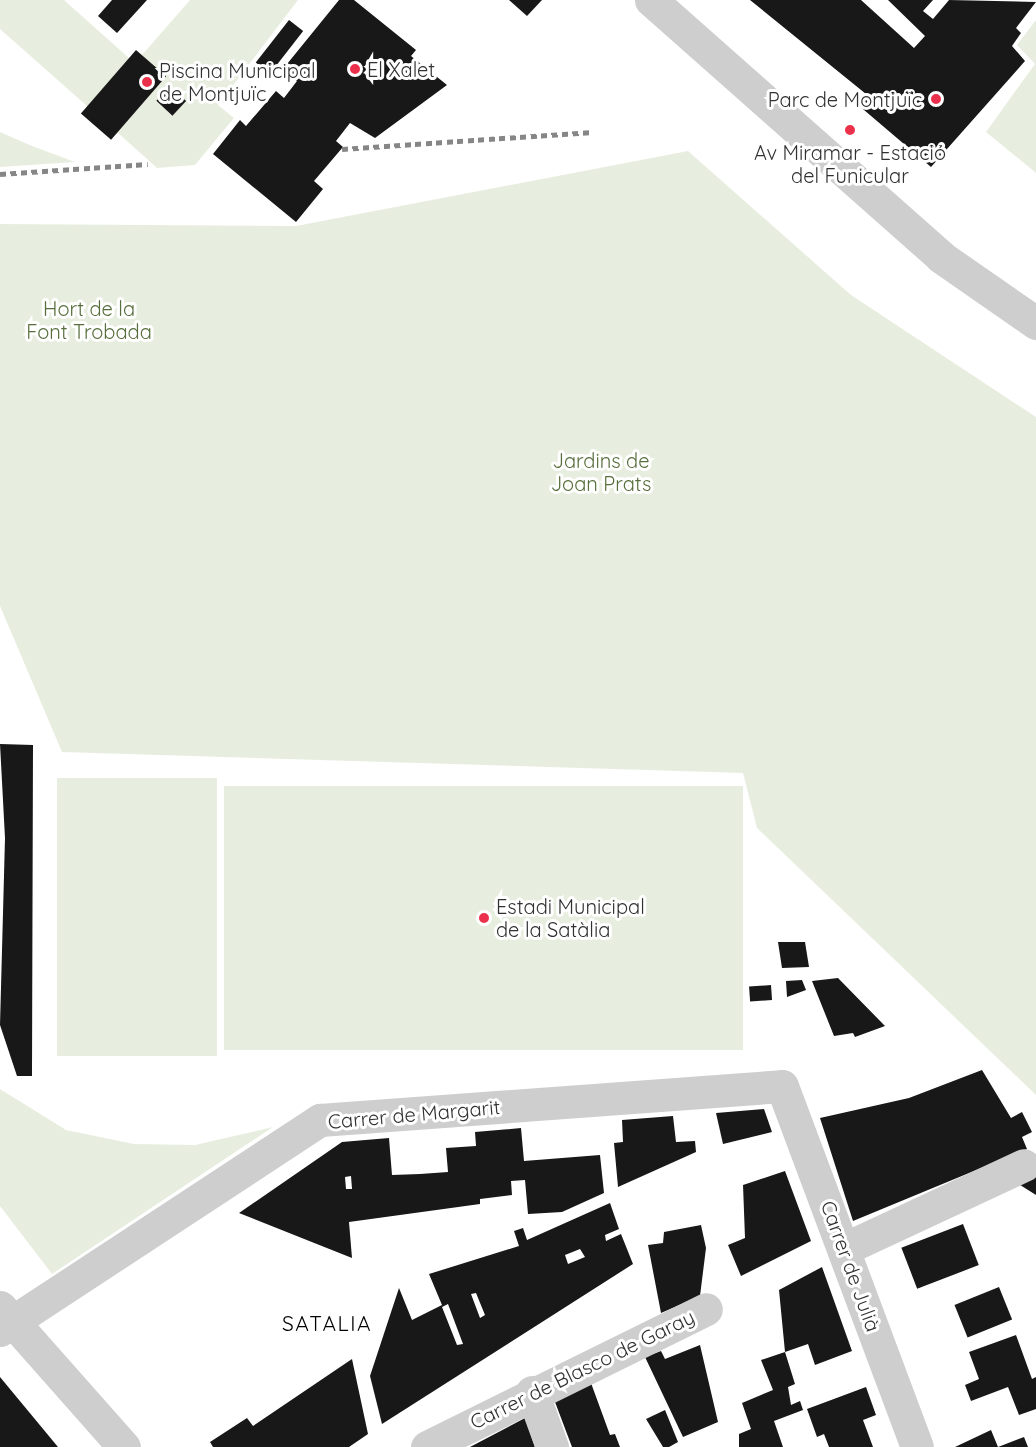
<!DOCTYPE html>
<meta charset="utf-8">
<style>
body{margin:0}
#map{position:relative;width:1036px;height:1447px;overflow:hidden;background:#fff;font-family:Quicksand,sans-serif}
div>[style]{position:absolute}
.green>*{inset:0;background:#e8eedf;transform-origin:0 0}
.building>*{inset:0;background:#181818;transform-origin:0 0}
.minor>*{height:33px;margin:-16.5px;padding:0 16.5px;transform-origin:16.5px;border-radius:16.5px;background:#cecece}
.tertiary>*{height:33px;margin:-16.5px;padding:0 16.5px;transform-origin:16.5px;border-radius:16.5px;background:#cecece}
.rail>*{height:4.5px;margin-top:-2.25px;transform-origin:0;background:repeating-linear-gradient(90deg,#868686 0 6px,transparent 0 10.5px)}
.dots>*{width:16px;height:16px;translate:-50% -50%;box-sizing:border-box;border:3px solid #fff;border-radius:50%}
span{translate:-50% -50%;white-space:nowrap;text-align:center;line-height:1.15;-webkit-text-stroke:6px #fff;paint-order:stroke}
.poi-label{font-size:20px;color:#313131}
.left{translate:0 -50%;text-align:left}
.right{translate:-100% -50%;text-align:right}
.park-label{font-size:20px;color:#576e3c}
.street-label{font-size:20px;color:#313131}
.neighbourhood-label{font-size:21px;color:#000;letter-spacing:1.5px}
</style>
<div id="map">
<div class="green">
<i style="clip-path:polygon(0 0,64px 0,129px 58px,142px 55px,190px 0,298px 0,218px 105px,234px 118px,195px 165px,157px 168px,118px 133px,111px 139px,82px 114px,87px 106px,0 29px)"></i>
<i style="clip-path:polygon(1036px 20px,1036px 173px,986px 132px,1035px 64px,1017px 45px)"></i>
<i style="clip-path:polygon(0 132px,32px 146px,75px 162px,0 167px)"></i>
<i style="clip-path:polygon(688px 151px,851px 295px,1036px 417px,1036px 1095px,757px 828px,743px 773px,62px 752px,0 606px,0 224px,296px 226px)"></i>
<i style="left:57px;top:778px;width:160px;height:278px"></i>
<i style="left:743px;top:786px;width:264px;height:519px;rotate:90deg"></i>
<i style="clip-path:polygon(0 1089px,66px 1130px,134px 1144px,195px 1145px,273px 1127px,52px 1274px,0 1206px)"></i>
</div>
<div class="building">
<i style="clip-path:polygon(112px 0,147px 0,117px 33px,98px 16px)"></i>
<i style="clip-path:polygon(339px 0,354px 0,416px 50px,411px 56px,447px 85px,375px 138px,350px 123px,336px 141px,343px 147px,314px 181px,323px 189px,296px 222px,213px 154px,240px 120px,246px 126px,276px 91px,284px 98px,297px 81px,283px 69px)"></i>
<i style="clip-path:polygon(509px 0,542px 0,527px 16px)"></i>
<i style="clip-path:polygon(750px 0,861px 0,914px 48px,925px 36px,888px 0,933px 0,923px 11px,933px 19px,949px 0,1036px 2px,1016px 28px,1021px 33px,1012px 46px,1025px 61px,931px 167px,857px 104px,866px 94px)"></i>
<i style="left:289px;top:20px;width:18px;height:54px;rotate:38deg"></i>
<i style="left:136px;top:50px;width:40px;height:84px;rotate:41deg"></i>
<i style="left:170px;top:86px;width:22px;height:20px;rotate:43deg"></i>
<i style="clip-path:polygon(0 744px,33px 745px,32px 1076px,17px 1076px,0 1025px,5px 838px)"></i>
<i style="clip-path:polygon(778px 942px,805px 942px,809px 967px,782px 968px)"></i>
<i style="clip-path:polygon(838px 978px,885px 1026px,855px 1037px,853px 1033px,834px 1036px,812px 981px)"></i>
<i style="clip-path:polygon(802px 980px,806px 990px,787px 997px,786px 981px)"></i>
<i style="left:771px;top:985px;width:15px;height:22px;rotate:86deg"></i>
<i style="clip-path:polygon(982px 1070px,1011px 1118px,1022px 1112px,1032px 1132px,1022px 1137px,1027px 1149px,853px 1221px,820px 1118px,909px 1098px)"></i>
<i style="clip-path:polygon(764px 1109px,772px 1132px,723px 1144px,716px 1113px)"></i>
<i style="clip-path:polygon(673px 1116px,676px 1142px,695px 1141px,696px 1152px,618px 1187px,614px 1143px,623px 1142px,622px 1120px)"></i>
<i style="clip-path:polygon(evenodd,521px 1128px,524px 1161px,600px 1155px,604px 1193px,562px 1212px,528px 1214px,525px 1180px,511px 1181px,512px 1195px,480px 1199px,480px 1204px,349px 1222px,352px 1258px,239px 1213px,342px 1142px,389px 1138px,392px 1175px,420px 1174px,448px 1172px,446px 1148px,476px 1146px,475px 1132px,521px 1128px,351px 1176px,352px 1189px,346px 1189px,345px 1177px,351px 1176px)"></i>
<i style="clip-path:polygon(785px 1171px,811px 1241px,741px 1276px,728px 1245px,745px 1238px,743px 1185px)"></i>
<i style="clip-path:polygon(1036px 1173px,1036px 1195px,1017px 1183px)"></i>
<i style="clip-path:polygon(evenodd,610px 1203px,619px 1229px,605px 1235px,606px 1241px,621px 1234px,633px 1264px,382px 1424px,370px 1376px,399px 1288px,412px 1320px,442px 1305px,429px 1274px,519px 1246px,514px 1231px,523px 1228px,527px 1240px,610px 1203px,580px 1249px,585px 1257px,568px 1264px,565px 1255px,580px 1249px,610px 1203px,476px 1293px,485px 1315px,480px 1318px,471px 1294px,476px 1293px,610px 1203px,448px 1304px,463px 1344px,457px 1345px,442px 1307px,448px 1304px)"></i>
<i style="left:963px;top:1224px;width:44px;height:66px;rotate:69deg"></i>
<i style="clip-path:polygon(701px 1225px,706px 1248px,700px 1296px,661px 1313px,648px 1245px,663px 1243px,664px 1232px)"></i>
<i style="clip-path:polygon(822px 1267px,852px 1351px,815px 1365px,808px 1344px,785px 1352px,795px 1384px,788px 1387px,791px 1405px,800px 1401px,803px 1410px,774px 1421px,783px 1447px,739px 1447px,739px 1434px,751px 1429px,742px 1403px,773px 1390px,761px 1360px,785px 1352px,779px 1290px)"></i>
<i style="left:999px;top:1287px;width:35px;height:48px;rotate:68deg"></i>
<i style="clip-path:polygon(1016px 1335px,1032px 1379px,1036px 1377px,1036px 1409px,1019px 1415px,1008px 1387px,971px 1401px,965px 1385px,979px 1379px,969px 1352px)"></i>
<i style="clip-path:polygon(700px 1345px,718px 1422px,683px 1437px,645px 1357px,661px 1351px,665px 1359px)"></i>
<i style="clip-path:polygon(352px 1359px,368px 1434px,349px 1447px,213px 1447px,210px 1442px,247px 1418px,253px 1426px)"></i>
<i style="clip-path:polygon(0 1377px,58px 1447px,0 1447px)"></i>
<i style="clip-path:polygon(591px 1383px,610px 1435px,615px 1434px,620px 1447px,572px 1447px,555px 1402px)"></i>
<i style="clip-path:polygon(866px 1387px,876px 1415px,863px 1420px,873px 1447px,829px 1447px,824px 1434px,817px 1437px,807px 1409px)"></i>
<i style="clip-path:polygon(665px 1410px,678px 1442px,669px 1447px,663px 1447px,646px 1419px)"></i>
<i style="clip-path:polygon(525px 1418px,535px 1447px,470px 1447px)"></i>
<i style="clip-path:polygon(991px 1430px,998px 1447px,1024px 1437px,1028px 1447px,955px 1447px)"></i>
</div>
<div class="minor">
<i style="left:846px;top:1248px;width:196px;rotate:-25deg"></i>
<i style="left:0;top:1330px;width:383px;rotate:-33.3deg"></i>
<i style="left:320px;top:1120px;width:463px;rotate:-4.2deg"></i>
<i style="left:782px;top:1086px;width:385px;rotate:69.5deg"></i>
<i style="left:532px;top:1392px;width:59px;rotate:70deg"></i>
<i style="left:427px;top:1447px;width:311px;rotate:-26.3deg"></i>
</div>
<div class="tertiary">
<i style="left:651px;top:0;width:387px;rotate:41.5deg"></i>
<i style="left:941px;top:257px;width:116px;rotate:34.8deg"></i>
<i style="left:0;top:1307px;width:187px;rotate:48.5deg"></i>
</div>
<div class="rail">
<i style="left:342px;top:149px;width:248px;rotate:-3.9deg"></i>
<i style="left:0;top:174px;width:148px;rotate:-3.9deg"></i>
</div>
<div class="dots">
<i style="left:355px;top:69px;background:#ea304b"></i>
<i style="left:147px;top:82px;background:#ea304b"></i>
<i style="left:936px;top:99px;background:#ea304b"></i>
<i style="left:850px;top:130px;background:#ea304b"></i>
<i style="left:484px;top:918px;background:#ea304b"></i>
</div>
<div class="poi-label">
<span class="left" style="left:367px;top:69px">El Xalet</span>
<span class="left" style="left:159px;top:82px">Piscina Municipal<br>de Montjuïc</span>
<span class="right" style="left:922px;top:99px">Parc de Montjuïc</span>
<span style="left:850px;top:164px">Av Miramar - Estació<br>del Funicular</span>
<span class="left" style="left:496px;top:918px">Estadi Municipal<br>de la Satàlia</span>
</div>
<div class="park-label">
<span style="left:89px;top:320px">Hort de la<br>Font Trobada</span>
<span style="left:601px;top:472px">Jardins de<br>Joan Prats</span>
</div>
<div class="street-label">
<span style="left:414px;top:1114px;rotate:-5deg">Carrer de Margarit</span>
<span style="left:851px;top:1266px;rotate:70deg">Carrer de Julià</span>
<span style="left:582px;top:1369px;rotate:-26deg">Carrer de Blasco de Garay</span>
</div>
<div class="neighbourhood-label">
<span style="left:327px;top:1323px">SATALIA</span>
</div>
</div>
